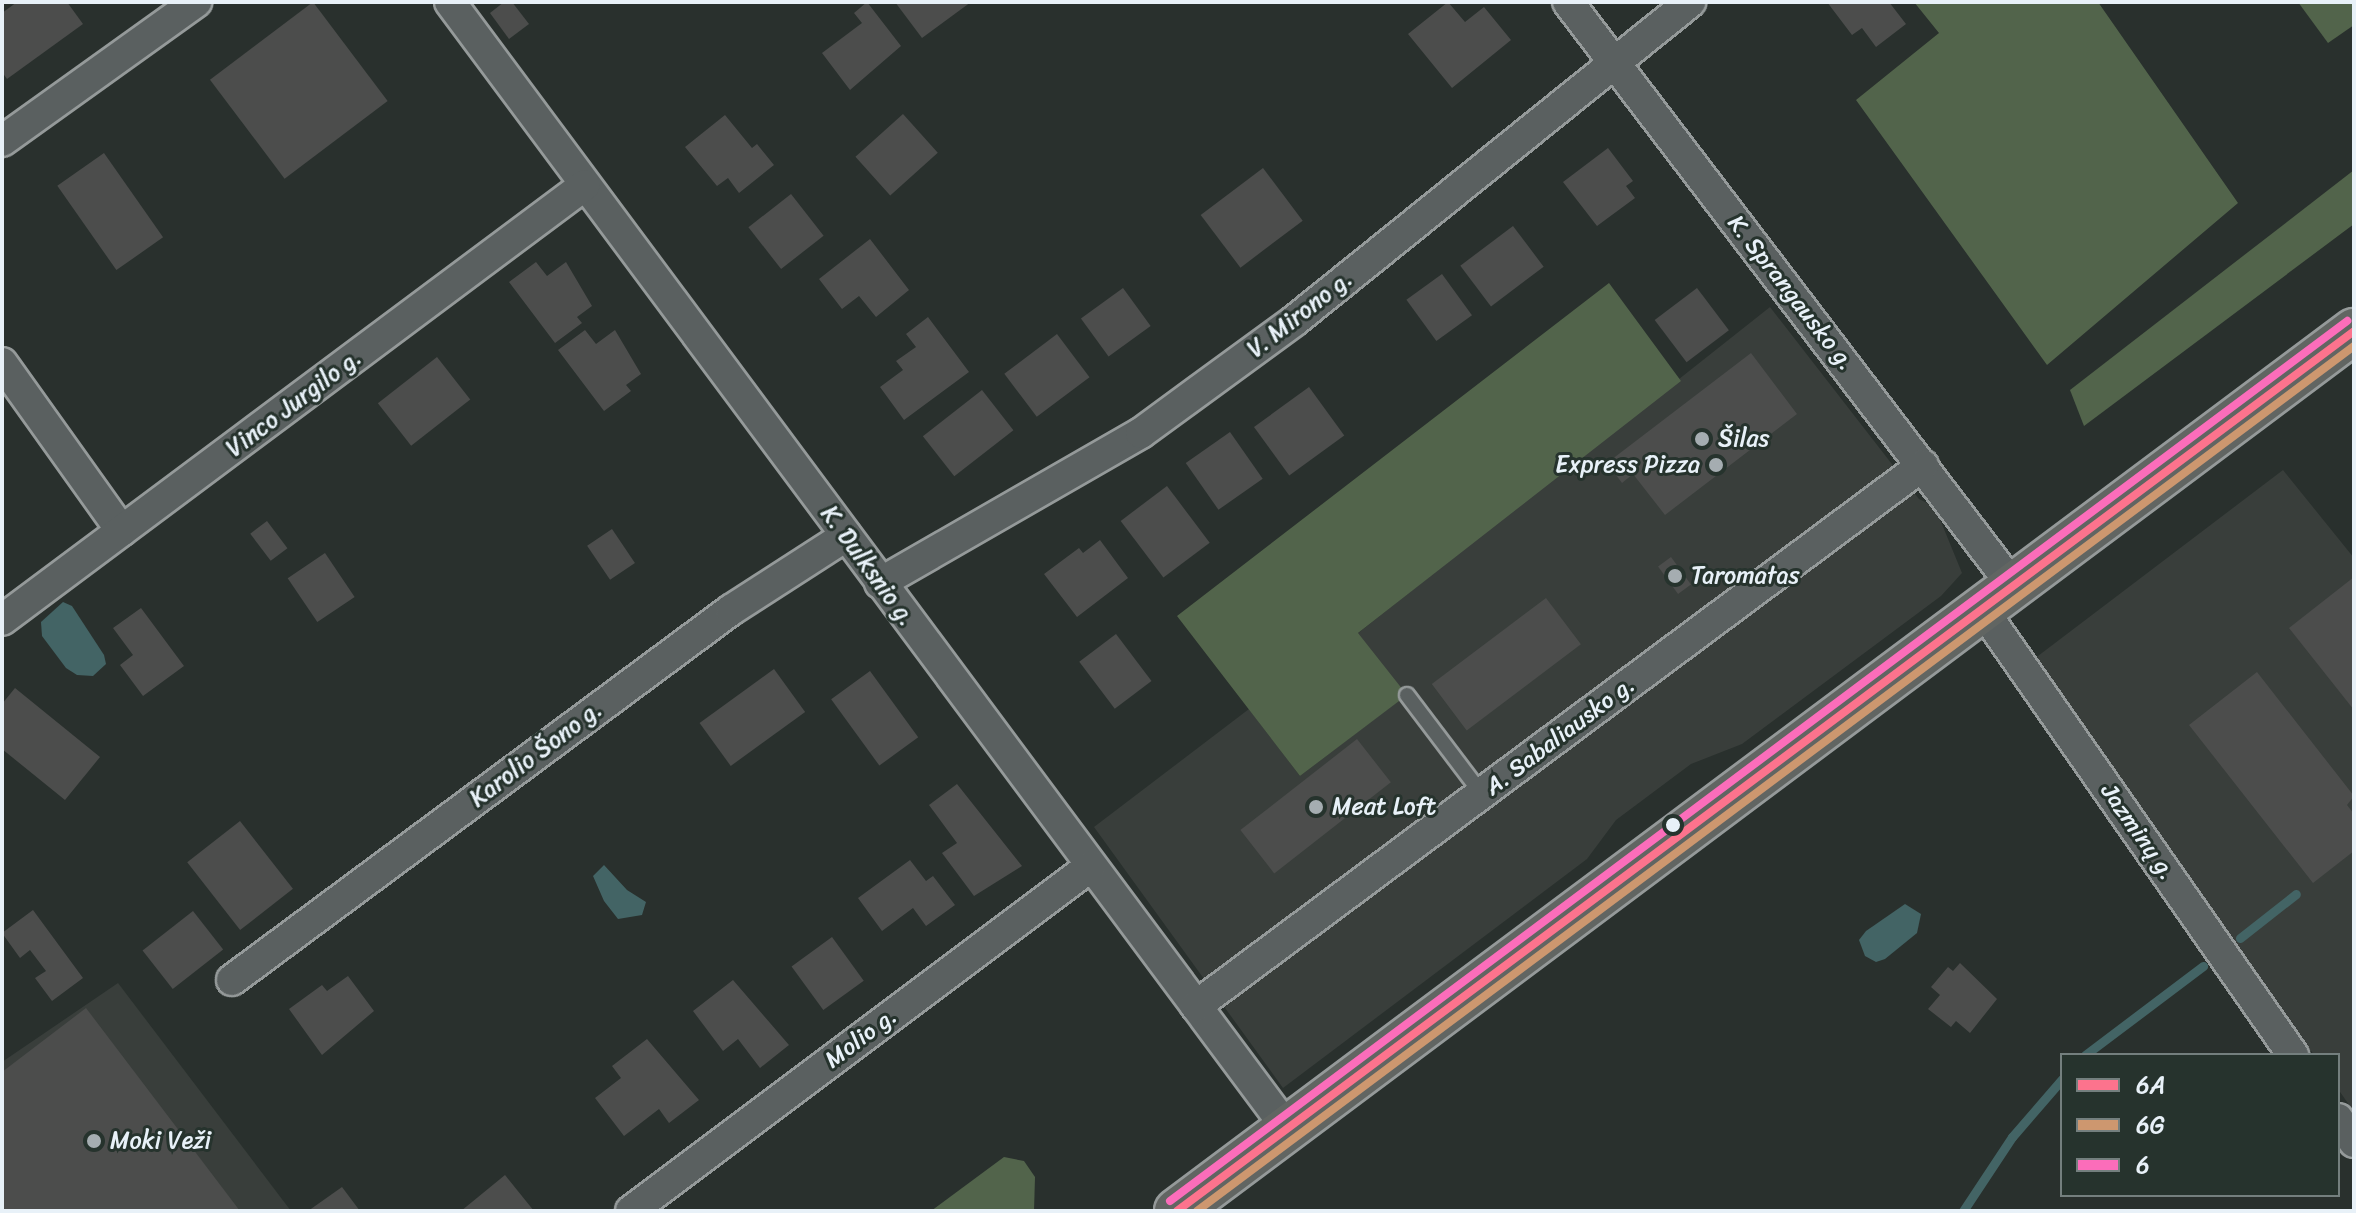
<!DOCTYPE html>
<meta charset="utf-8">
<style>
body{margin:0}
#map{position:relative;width:2356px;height:1213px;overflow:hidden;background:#29302d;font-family:Sriracha,sans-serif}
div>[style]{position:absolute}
.built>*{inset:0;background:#393e3b}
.green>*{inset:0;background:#52644b}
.water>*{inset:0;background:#436465}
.stream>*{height:9px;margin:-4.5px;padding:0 4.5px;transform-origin:4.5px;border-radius:4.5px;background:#436465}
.building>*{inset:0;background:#4c4d4c;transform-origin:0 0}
.roads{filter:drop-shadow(2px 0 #959a9a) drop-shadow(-2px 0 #959a9a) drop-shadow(0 2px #959a9a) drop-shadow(0 -2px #959a9a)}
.lane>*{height:14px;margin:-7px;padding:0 7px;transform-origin:7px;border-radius:7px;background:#5a6060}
.street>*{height:30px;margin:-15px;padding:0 15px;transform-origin:15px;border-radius:15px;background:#5a6060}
.primary>*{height:44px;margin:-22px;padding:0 22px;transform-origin:22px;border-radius:22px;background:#616562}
.bus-1>*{height:8px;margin:-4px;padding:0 4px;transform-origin:4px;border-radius:4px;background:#fc738d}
.bus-2>*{height:8px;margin:-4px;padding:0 4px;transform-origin:4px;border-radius:4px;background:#cd976f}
.bus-3>*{height:8px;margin:-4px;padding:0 4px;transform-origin:4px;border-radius:4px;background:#fb6dba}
.dots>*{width:22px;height:22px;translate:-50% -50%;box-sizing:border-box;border:4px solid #26332d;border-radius:50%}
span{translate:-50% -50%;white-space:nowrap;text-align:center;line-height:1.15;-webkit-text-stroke:6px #26332d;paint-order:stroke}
.street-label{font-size:24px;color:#e8f1f8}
.poi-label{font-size:24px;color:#e8f1f8}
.left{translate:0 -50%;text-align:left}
.right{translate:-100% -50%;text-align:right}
.frame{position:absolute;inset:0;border:4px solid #e8f1f8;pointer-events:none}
.legend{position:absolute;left:2060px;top:1053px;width:280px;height:144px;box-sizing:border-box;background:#26332d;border:2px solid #747f7e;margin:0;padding:10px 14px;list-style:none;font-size:24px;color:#e8f1f8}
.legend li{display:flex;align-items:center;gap:16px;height:40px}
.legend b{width:40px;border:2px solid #747f7e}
</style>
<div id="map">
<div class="built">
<i style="clip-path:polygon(1770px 307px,1919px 499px,1935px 507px,1962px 573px,1941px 596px,1742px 744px,1691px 764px,1616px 820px,1587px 859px,1283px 1088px,1094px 827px,1249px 709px,1300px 776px,1406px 695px,1357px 634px)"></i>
<i style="clip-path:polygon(2283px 470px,2354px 558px,2354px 1112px,2338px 1089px,2338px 1055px,2314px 1055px,2034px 659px)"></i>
<i style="clip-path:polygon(118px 983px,291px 1211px,2px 1211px,2px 1062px)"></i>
</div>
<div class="green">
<i style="clip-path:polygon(1914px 2px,2098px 2px,2238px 203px,2047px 365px,1856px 100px,1939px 33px)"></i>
<i style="clip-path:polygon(2298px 2px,2354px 2px,2354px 25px,2328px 43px)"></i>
<i style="clip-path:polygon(2354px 170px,2354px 224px,2084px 426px,2070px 390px)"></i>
<i style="clip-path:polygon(1609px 283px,1681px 381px,1358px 633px,1407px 695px,1300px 776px,1177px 616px)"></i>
<i style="clip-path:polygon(1004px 1157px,1024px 1161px,1035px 1177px,1034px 1211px,931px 1211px)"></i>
</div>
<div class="water">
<i style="clip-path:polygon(63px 602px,72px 606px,104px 655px,106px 664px,93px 676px,77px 675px,66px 668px,42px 636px,41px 622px)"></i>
<i style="clip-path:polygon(604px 865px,627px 890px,646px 902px,642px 915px,618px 919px,604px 901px,593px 876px)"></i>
<i style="clip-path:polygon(1905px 904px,1921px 914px,1917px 933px,1885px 959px,1876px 962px,1865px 956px,1859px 940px,1866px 931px)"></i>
</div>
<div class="stream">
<i style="left:2240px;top:938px;width:71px;rotate:-38.2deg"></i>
<i style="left:2085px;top:1055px;width:148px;rotate:-37deg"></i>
<i style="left:1963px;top:1211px;width:89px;rotate:-56.5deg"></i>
<i style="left:2012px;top:1137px;width:77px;rotate:-49.2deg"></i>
</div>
<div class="building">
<i style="clip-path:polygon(17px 2px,67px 2px,83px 24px,7px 79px,2px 72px,2px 13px)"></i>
<i style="left:313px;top:2px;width:124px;height:129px;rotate:53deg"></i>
<i style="clip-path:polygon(504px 2px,512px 2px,529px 24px,509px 39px,490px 13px)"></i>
<i style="clip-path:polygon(867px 2px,901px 46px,850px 90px,822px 53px,862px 23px,854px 13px)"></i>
<i style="clip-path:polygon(895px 2px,971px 2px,922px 38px)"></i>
<i style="clip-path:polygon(1448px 2px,1465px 22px,1484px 7px,1511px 40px,1452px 88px,1408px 34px)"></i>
<i style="clip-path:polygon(1827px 2px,1889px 2px,1906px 24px,1876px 47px,1862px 28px,1852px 35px)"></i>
<i style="left:903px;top:114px;width:52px;height:64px;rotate:48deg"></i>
<i style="clip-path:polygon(725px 115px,752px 148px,757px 144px,774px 165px,739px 193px,728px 178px,717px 186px,685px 147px)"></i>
<i style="clip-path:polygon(1608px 148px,1633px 181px,1626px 186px,1635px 198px,1597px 226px,1563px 182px)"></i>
<i style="left:104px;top:153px;width:103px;height:57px;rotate:55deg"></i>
<i style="left:1263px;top:168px;width:66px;height:78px;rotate:53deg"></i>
<i style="left:791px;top:194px;width:53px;height:54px;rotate:52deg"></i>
<i style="left:1513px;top:226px;width:51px;height:66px;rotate:53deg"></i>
<i style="clip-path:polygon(870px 239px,909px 290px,876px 317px,859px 296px,842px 309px,819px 279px)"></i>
<i style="clip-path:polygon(536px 262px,547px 276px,566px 262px,592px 306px,577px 317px,582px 323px,555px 343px,509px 282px)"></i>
<i style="left:1442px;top:274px;width:51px;height:44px;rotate:54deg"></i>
<i style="left:1123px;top:288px;width:47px;height:52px;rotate:54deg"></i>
<i style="left:1697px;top:288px;width:53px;height:53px;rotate:53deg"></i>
<i style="clip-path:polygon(928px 317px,969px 372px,904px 420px,880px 387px,903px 370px,896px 361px,916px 347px,906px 334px)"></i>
<i style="clip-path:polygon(585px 330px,596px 344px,615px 330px,641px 374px,626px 385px,631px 391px,604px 411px,558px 350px)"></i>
<i style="left:1057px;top:334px;width:54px;height:66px;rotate:53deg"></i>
<i style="clip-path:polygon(1751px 353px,1797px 414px,1665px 515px,1633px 474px,1622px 483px,1607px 463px)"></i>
<i style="left:437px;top:357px;width:54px;height:75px;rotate:52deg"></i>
<i style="left:1309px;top:387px;width:60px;height:68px;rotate:54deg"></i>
<i style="left:982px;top:390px;width:51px;height:75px;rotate:52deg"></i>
<i style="left:1230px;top:432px;width:57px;height:54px;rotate:55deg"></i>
<i style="left:1167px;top:486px;width:71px;height:58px;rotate:53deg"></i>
<i style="left:267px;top:521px;width:34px;height:21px;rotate:53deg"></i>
<i style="left:612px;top:529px;width:41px;height:30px;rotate:56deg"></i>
<i style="clip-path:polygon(1100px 540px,1128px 578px,1077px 617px,1044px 574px,1079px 548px,1083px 553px)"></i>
<i style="left:325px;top:553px;width:53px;height:45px;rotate:56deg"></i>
<i style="left:1671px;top:557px;width:34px;height:16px;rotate:54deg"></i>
<i style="clip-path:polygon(2354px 577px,2354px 710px,2289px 628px)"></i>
<i style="left:1546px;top:598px;width:58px;height:143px;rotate:53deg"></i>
<i style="clip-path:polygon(141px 608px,184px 666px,143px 696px,120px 665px,133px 655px,113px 628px)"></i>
<i style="left:1116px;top:634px;width:59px;height:46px;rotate:53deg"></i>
<i style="left:774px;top:669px;width:53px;height:92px;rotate:54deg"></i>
<i style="left:870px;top:671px;width:82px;height:48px;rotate:54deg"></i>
<i style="clip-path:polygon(2257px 672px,2354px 796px,2347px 805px,2354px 814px,2354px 851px,2313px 883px,2189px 725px)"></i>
<i style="clip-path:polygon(15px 688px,100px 757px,65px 800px,2px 749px,2px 704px)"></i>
<i style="left:1357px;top:739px;width:55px;height:148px;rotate:52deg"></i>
<i style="clip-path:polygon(957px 784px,1022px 866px,974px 896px,942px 853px,957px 843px,929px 805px)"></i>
<i style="left:240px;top:821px;width:86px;height:67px;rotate:52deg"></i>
<i style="clip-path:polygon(910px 860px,926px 881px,933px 876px,955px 905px,926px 926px,913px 908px,882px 931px,858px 898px)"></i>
<i style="clip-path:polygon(33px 910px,83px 978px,52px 1001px,35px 978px,46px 971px,30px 950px,20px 958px,2px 933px)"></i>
<i style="left:193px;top:911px;width:49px;height:64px;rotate:52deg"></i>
<i style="left:832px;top:937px;width:54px;height:50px;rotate:54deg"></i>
<i style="clip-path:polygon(1960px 963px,1997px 999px,1970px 1033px,1956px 1021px,1951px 1027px,1928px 1009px,1940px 995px,1931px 987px,1948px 967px,1953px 971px)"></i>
<i style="clip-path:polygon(348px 976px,374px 1011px,322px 1055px,289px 1009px,322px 985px,327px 991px)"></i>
<i style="clip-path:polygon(733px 980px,789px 1045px,760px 1068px,738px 1039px,723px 1051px,693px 1011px)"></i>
<i style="clip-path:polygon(86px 1008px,240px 1211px,2px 1211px,2px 1072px)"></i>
<i style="clip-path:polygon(647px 1039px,699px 1100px,669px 1123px,659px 1109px,624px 1136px,595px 1098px,621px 1078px,612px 1066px)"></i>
<i style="clip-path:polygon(505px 1175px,534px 1211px,461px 1211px)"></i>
<i style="clip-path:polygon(342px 1187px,360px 1211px,308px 1211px)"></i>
</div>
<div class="roads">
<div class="lane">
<i style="left:1407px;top:695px;width:124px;rotate:52.9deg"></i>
</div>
<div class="street">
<i style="left:450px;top:2px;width:1403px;rotate:53.38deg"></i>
<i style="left:1568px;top:2px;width:734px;rotate:52.69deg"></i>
<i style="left:2px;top:141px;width:239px;rotate:-35.6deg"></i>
<i style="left:2px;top:363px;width:206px;rotate:54.5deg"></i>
<i style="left:880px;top:583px;width:301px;rotate:-29.9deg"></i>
<i style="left:1141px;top:433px;width:190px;rotate:-36.2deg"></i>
<i style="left:1294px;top:321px;width:509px;rotate:-38.85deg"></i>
<i style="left:1982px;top:609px;width:544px;rotate:55.11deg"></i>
<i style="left:2px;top:620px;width:727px;rotate:-36.73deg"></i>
<i style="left:232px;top:980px;width:621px;rotate:-36.56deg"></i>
<i style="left:731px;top:610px;width:137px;rotate:-32.8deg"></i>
<i style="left:1196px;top:1006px;width:906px;rotate:-36.65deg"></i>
<i style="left:2338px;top:1119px;width:28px;rotate:55deg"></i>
<i style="left:631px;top:1211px;width:575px;rotate:-36.87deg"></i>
</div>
<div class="primary">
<i style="left:1177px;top:1211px;width:1470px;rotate:-36.78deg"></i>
</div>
</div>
<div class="bus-1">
<i style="left:1177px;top:1211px;width:1470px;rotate:-36.78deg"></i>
</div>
<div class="bus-2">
<i style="left:1197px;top:1211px;width:1445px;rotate:-36.78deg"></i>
</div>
<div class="bus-3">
<i style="left:1170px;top:1201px;width:1470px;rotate:-36.78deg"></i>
</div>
<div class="dots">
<i style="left:1702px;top:439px;background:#a5adb1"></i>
<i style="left:1716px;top:465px;background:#a5adb1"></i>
<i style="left:1675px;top:576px;background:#a5adb1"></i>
<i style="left:1316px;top:807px;background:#a5adb1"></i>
<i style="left:1673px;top:825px;background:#e8f1f8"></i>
<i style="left:94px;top:1141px;background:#a5adb1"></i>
</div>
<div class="street-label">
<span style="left:1791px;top:293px;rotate:52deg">K. Sprangausko g.</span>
<span style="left:1300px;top:314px;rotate:-38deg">V. Mirono g.</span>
<span style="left:294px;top:403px;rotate:-37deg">Vinco Jurgilo g.</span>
<span style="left:868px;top:566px;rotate:54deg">K. Dulksnio g.</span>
<span style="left:1560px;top:736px;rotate:-37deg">A. Sabaliausko g.</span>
<span style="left:536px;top:754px;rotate:-37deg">Karolio Šono g.</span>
<span style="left:2138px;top:832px;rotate:55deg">Jazminų g.</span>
<span style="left:861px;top:1038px;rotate:-37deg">Molio g.</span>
</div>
<div class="poi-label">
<span class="left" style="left:1718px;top:439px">Šilas</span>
<span class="right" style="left:1700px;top:465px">Express Pizza</span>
<span class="left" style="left:1691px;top:576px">Taromatas</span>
<span class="left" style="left:1332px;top:807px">Meat Loft</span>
<span class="left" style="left:110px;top:1141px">Moki Veži</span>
</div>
<div class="frame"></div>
<ul class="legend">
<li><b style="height:10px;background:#fc738d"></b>6A</li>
<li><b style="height:10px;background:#cd976f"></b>6G</li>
<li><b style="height:10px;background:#fb6dba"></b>6</li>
</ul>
</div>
